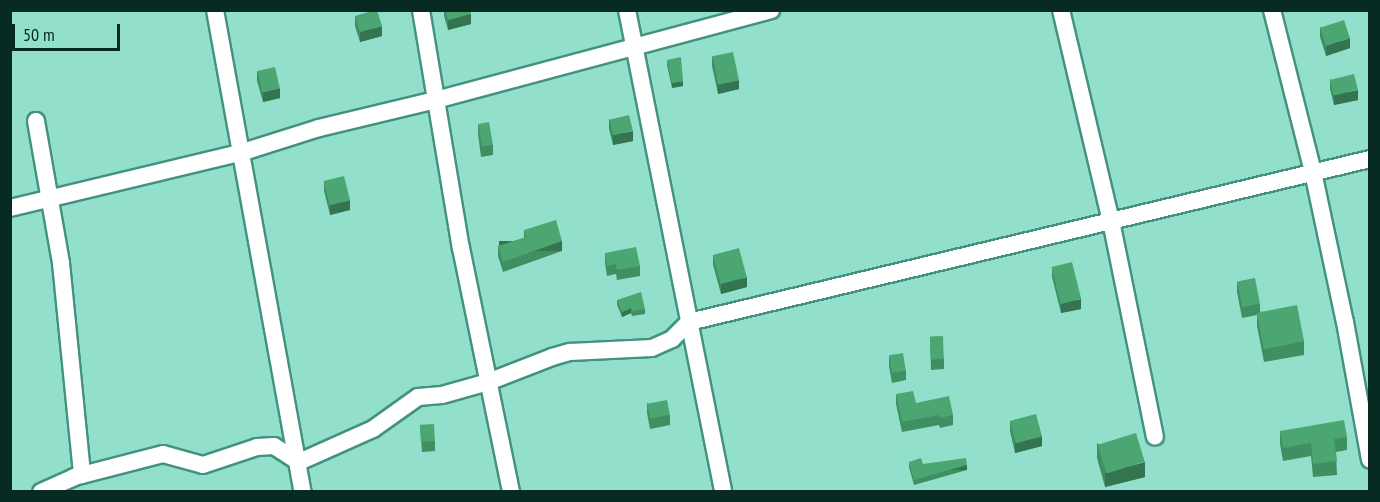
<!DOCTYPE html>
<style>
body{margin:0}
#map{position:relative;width:1380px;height:502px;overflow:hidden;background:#92e0cc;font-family:"PT Sans Narrow",sans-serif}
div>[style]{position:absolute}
.roads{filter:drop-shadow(2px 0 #43927f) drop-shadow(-2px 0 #43927f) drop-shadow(0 2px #43927f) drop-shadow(0 -2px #43927f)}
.minor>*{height:16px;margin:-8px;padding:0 8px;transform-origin:8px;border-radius:8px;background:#fff}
.wall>*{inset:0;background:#408f62}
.shaded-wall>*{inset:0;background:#347450;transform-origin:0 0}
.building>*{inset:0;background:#4ba672;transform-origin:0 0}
span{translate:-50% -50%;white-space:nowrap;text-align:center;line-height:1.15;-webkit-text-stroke:4.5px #92e0cc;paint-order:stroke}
.frame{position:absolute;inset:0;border:12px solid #072a23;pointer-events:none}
.scale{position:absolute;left:12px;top:24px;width:108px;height:27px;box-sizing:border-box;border:3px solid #072a23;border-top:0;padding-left:8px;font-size:18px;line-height:21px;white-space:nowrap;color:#072a23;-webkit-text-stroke:4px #92e0cc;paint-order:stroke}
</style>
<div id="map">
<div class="roads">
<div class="minor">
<i style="left:215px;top:10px;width:490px;rotate:79.7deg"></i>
<i style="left:421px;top:10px;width:241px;rotate:80.5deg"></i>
<i style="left:461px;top:248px;width:249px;rotate:78.4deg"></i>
<i style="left:627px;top:10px;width:491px;rotate:78.7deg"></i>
<i style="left:1061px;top:10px;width:217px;rotate:76.7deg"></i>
<i style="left:1111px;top:221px;width:220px;rotate:78.5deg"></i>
<i style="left:1272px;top:10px;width:167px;rotate:75.8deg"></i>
<i style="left:1313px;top:172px;width:153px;rotate:78deg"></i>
<i style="left:1345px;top:322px;width:140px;rotate:79.7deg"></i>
<i style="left:36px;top:121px;width:144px;rotate:80deg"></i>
<i style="left:61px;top:263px;width:213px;rotate:84.3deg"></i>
<i style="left:10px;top:208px;width:240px;rotate:-13.5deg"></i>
<i style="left:243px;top:152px;width:80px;rotate:-17.5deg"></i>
<i style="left:319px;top:128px;width:120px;rotate:-13.5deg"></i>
<i style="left:436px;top:100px;width:347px;rotate:-15deg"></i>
<i style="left:41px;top:492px;width:36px;rotate:-24deg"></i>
<i style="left:74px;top:477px;width:92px;rotate:-14.5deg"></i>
<i style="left:163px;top:454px;width:41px;rotate:15.4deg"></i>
<i style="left:203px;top:465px;width:57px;rotate:-18.4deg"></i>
<i style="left:257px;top:447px;width:17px;rotate:-3deg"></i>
<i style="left:274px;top:446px;width:30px;rotate:33deg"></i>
<i style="left:299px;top:462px;width:81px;rotate:-24deg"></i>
<i style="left:373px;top:429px;width:55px;rotate:-35.4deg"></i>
<i style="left:418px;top:397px;width:24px;rotate:-5deg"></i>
<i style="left:442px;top:395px;width:48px;rotate:-15.8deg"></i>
<i style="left:488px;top:382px;width:69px;rotate:-21.3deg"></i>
<i style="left:552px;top:357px;width:19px;rotate:-16deg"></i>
<i style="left:570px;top:352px;width:82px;rotate:-2.8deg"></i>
<i style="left:652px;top:348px;width:22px;rotate:-24deg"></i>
<i style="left:672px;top:339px;width:24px;rotate:-45deg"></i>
<i style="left:689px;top:322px;width:700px;rotate:-13.46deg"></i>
</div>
</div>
<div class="wall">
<i style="clip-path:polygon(444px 10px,470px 10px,471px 24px,448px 30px,444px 16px)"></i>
<i style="clip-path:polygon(355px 16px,382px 36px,360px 42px,355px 26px)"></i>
<i style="clip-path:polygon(1320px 27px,1350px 48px,1326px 56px,1320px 37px)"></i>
<i style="clip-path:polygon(712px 56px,739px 89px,718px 94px,712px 66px)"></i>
<i style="clip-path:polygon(667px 60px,683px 86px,672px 88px,667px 65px)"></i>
<i style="clip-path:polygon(257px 71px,280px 98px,263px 102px,257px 81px)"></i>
<i style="clip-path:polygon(1330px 79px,1358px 100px,1334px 105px,1330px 89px)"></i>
<i style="clip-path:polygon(609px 119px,633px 141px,613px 145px,609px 129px)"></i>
<i style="clip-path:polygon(478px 124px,493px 145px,493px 155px,481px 157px,478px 134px)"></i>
<i style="clip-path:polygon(324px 181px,350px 210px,330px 215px,324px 191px)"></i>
<i style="clip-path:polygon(524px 230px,562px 251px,503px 272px,498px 256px,498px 246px,524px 238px)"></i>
<i style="clip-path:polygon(605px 253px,640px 266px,640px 276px,617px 280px,616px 274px,607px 276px,605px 263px)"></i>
<i style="clip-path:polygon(713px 255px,747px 287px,721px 294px,713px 265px)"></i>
<i style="clip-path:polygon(1052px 267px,1081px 309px,1061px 313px,1052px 277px)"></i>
<i style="clip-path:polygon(1237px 282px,1260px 304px,1260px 311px,1304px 341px,1304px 355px,1264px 362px,1257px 326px,1257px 315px,1242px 318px,1237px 292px)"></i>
<i style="clip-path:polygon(617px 300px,645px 309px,645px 314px,632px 316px,631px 313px,622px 317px,617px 305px)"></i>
<i style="clip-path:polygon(930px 337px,944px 359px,944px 369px,931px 370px)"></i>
<i style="clip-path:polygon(889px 356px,906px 371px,906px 380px,892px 383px,889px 366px)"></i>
<i style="clip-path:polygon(896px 394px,916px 403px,953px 415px,953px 425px,940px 428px,939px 425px,902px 432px,896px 404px)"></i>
<i style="clip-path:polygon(647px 403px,670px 415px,670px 425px,650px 429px,647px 413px)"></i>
<i style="clip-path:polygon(1010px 421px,1042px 446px,1015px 453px,1010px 431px)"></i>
<i style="clip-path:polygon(420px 425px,435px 441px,435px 451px,422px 452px)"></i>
<i style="clip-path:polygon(1280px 431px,1347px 437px,1347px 450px,1336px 452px,1337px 475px,1313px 477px,1311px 456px,1283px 461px,1280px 444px)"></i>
<i style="clip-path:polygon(1097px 443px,1145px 477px,1105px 487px,1097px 458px)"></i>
<i style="clip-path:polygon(909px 462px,967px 470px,914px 485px,909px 467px)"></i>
</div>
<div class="shaded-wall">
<i style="clip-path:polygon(471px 14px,471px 24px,448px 30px,448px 20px)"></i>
<i style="clip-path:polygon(382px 26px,382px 36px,360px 42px,360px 32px)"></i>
<i style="clip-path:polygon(1350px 38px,1350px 48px,1326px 56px,1326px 46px)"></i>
<i style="clip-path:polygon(739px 80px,739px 89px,718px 94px,718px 84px)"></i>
<i style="clip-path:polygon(683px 81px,683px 86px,672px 88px,672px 83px)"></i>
<i style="clip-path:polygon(280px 88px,280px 98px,263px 102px,263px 92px)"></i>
<i style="clip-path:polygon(1358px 90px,1358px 100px,1334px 105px,1334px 95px)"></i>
<i style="clip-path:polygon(633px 131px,633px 141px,613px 145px,613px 135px)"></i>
<i style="clip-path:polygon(350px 200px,350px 210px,330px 215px,330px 205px)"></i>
<i style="left:562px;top:241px;width:10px;height:63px;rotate:90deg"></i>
<i style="clip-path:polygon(747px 277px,747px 287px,721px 294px,721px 284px)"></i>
<i style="clip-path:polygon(1081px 299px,1081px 309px,1061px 313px,1061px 304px)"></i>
<i style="clip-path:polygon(631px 308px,631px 313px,622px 317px,622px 312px)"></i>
<i style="clip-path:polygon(1042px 436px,1042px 446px,1015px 453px,1015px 443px)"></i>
<i style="clip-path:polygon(1145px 462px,1145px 477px,1105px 487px,1105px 473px)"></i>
<i style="left:967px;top:465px;width:5px;height:55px;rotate:90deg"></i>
</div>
<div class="building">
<i style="clip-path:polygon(375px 10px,377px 10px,382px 26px,360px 32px,355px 16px)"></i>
<i style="clip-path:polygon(446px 10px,470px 10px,471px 14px,448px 20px)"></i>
<i style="left:1344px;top:20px;width:19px;height:25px;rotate:72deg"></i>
<i style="left:733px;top:52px;width:29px;height:21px;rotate:78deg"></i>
<i style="clip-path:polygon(681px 57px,683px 81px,672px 83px,667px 60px)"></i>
<i style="left:275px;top:67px;width:22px;height:18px;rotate:77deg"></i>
<i style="left:1354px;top:74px;width:16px;height:25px;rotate:76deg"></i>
<i style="left:629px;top:115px;width:16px;height:20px;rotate:76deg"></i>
<i style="left:489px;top:122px;width:23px;height:11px;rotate:80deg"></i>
<i style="left:344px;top:176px;width:25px;height:21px;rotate:76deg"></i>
<i style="clip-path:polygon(556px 220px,562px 241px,503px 262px,498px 246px,526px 237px,524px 230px)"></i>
<i style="clip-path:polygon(636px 247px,640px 266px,617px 270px,616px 264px,607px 266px,605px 253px)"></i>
<i style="left:739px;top:248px;width:30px;height:27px;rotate:75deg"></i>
<i style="left:1072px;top:262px;width:38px;height:21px;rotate:76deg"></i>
<i style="left:1255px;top:278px;width:26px;height:18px;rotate:79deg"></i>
<i style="clip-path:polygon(641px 292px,645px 309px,632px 311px,631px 308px,622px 312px,617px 300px)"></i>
<i style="left:1297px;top:305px;width:37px;height:41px;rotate:79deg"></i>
<i style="left:943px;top:336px;width:23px;height:13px;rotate:88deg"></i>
<i style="left:903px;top:353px;width:18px;height:14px;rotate:81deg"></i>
<i style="clip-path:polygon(913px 391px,916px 403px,949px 396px,953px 415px,940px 418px,939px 415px,902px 422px,896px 394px)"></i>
<i style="left:667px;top:400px;width:15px;height:20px;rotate:79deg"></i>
<i style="left:1036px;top:414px;width:23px;height:27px;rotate:75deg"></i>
<i style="clip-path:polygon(1344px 420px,1347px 437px,1334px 439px,1337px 461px,1313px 464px,1311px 443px,1283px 448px,1280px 431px)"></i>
<i style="left:434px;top:424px;width:17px;height:14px;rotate:87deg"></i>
<i style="left:1136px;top:433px;width:30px;height:40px;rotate:73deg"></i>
<i style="clip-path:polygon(921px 458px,923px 464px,966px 458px,967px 465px,914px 480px,909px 462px)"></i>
</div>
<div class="frame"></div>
<div class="scale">50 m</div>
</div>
